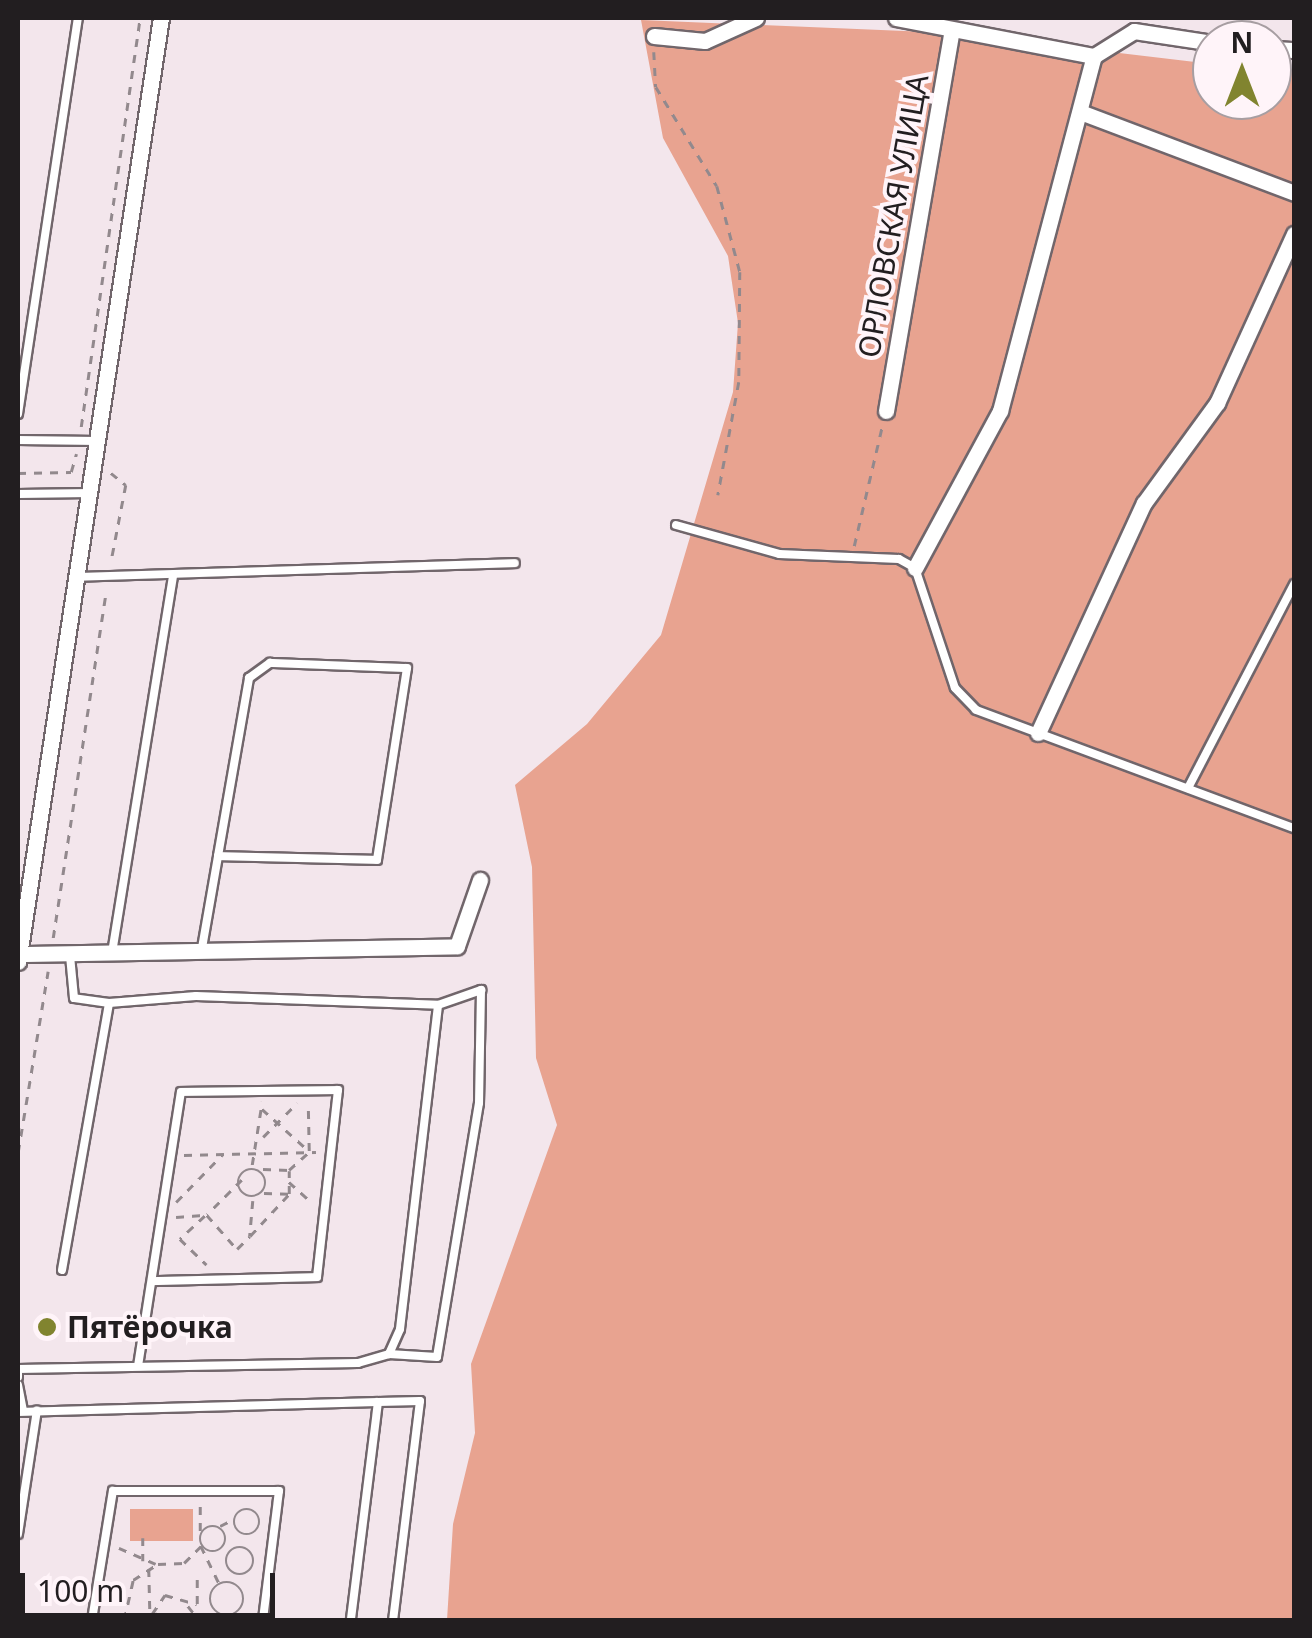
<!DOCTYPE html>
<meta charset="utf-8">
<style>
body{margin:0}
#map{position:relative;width:1312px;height:1638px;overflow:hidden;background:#f3e6ec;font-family:"Noto Sans",sans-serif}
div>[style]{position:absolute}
.green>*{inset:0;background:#e8a390;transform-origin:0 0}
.path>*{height:2.5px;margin-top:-1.25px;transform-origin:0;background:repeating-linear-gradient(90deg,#92898d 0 8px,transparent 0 16px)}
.path>.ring{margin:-1.25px;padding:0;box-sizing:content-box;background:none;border:2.5px solid #92898d;border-radius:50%}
.roads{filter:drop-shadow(2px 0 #71666b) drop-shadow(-2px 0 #71666b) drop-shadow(0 2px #71666b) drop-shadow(0 -2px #71666b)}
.lane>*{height:8px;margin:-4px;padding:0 4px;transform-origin:4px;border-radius:4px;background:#fff}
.street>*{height:15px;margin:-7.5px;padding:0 7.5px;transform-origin:7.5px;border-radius:7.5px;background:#fff}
.dots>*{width:28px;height:28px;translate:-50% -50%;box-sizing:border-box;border:5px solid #fff4f9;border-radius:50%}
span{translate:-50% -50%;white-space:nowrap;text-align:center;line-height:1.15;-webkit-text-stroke:8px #fff4f9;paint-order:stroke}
.street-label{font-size:30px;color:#221e20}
.poi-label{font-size:30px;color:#221e20;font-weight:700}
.left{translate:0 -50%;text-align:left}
.frame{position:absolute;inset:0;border:20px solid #221e20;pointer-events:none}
.north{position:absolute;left:1192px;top:20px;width:100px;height:100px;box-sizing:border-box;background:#fff4f9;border:2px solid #a79ea2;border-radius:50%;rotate:0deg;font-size:28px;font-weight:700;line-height:40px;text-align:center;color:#221e20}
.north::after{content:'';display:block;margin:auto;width:35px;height:45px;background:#81842f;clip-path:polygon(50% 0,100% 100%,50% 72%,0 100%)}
.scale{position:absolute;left:20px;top:1573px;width:255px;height:45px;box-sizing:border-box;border:5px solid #221e20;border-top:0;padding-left:12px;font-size:30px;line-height:35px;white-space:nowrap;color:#221e20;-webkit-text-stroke:8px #fff4f9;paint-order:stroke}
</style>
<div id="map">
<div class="green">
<i style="clip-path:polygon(641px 20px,952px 33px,1212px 64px,1212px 100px,1272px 100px,1272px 68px,1294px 69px,1294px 1620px,447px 1620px,453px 1524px,475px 1433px,471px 1364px,557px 1125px,536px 1058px,532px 867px,515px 785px,587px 724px,661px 635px,733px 392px,738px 323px,728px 256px,663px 138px)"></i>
<i style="left:193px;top:1509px;width:32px;height:63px;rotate:90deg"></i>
</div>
<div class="path">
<i style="left:654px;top:52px;width:35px;rotate:87deg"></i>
<i style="left:656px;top:87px;width:116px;rotate:58.4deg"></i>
<i style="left:717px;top:186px;width:89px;rotate:75deg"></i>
<i style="left:740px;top:272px;width:110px;rotate:90.5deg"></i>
<i style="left:739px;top:382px;width:115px;rotate:100.5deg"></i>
<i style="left:81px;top:427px;width:413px;rotate:-81.8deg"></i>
<i style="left:18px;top:473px;width:53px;rotate:-1.1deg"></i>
<i style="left:71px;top:472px;width:19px;rotate:-74deg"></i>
<i style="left:111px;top:473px;width:19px;rotate:39deg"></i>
<i style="left:126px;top:485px;width:79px;rotate:100.9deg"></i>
<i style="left:854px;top:546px;width:122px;rotate:-76.8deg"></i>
<i style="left:53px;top:938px;width:352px;rotate:-81.3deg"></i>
<i style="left:262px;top:1109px;width:63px;rotate:41.8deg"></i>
<i style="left:309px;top:1151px;width:48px;rotate:-91.2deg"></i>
<i style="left:263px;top:1137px;width:48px;rotate:-45deg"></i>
<i style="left:18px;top:1152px;width:183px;rotate:-80.6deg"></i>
<i style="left:184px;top:1155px;width:132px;rotate:-1.3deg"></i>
<i style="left:252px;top:1165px;width:64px;rotate:-81deg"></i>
<i class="ring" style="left:238px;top:1169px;width:25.5px;height:25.5px"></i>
<i style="left:263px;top:1169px;width:26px;rotate:2deg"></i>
<i style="left:289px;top:1170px;width:27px;rotate:-42deg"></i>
<i style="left:242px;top:1180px;width:49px;rotate:135deg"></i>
<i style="left:207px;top:1215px;width:45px;rotate:48.6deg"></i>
<i style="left:237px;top:1249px;width:18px;rotate:-45deg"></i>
<i style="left:289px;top:1182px;width:28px;rotate:42deg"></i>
<i style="left:264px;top:1193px;width:25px;rotate:2deg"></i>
<i style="left:289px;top:1194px;width:23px;rotate:-90deg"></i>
<i style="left:253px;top:1201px;width:35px;rotate:95deg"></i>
<i style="left:250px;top:1236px;width:57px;rotate:-47.1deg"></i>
<i style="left:176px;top:1202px;width:67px;rotate:-45.6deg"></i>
<i style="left:205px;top:1216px;width:34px;rotate:137deg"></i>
<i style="left:180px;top:1239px;width:37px;rotate:44deg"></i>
<i style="left:176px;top:1217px;width:27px;rotate:-4deg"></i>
<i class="ring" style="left:234px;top:1509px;width:23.5px;height:23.5px"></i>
<i class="ring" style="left:200px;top:1526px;width:23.5px;height:23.5px"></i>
<i style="left:220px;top:1526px;width:13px;rotate:-27deg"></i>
<i style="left:200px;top:1531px;width:27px;rotate:-90deg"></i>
<i style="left:143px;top:1538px;width:23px;rotate:90deg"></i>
<i class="ring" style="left:226px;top:1547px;width:25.5px;height:25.5px"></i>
<i style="left:119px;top:1548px;width:40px;rotate:23.4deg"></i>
<i style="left:149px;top:1569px;width:40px;rotate:88.6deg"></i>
<i class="ring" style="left:210px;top:1582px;width:31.5px;height:31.5px"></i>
<i style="left:188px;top:1606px;width:18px;rotate:52deg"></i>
<i style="left:152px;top:1614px;width:23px;rotate:-56deg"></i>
<i style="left:165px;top:1595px;width:33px;rotate:16deg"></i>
<i style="left:197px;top:1604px;width:30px;rotate:-90deg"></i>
<i style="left:124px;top:1620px;width:41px;rotate:-77.3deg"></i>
<i style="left:133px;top:1580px;width:30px;rotate:-33deg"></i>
<i style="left:158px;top:1564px;width:26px;rotate:-2deg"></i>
<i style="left:184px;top:1563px;width:24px;rotate:-45deg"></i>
<i style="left:201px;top:1546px;width:41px;rotate:64.1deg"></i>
<i style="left:148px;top:1620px;width:10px;rotate:-45deg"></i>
<i style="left:155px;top:1613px;width:11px;rotate:41deg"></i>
</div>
<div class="roads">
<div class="lane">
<i style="left:18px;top:414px;width:401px;rotate:-81.4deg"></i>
<i style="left:18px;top:440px;width:80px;rotate:0.7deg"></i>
<i style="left:18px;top:494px;width:73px;rotate:-0.8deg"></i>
<i style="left:676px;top:525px;width:107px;rotate:15.7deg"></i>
<i style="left:779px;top:554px;width:120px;rotate:2.4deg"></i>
<i style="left:899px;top:559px;width:18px;rotate:29deg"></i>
<i style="left:915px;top:568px;width:126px;rotate:71.6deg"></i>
<i style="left:955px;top:688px;width:30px;rotate:46deg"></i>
<i style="left:976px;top:710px;width:339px;rotate:20.4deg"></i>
<i style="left:75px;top:577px;width:440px;rotate:-1.8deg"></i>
<i style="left:1188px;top:788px;width:230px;rotate:-62.5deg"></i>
<i style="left:202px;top:948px;width:93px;rotate:-80.1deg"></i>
<i style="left:218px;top:856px;width:181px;rotate:-80.1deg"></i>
<i style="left:249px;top:678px;width:26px;rotate:-36deg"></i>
<i style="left:270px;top:663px;width:137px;rotate:2.1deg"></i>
<i style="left:407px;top:668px;width:194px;rotate:98.9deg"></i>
<i style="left:377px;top:860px;width:159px;rotate:-178.6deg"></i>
<i style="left:112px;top:953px;width:383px;rotate:-80.8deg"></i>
<i style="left:109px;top:1003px;width:87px;rotate:-4.6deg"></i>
<i style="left:196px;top:996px;width:242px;rotate:2.1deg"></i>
<i style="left:438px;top:1005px;width:46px;rotate:-19.2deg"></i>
<i style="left:481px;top:990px;width:113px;rotate:91deg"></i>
<i style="left:479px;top:1103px;width:257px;rotate:99.4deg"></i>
<i style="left:437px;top:1357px;width:48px;rotate:-176.4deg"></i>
<i style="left:62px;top:1270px;width:271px;rotate:-80deg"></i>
<i style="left:109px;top:1003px;width:35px;rotate:-172deg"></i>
<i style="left:74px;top:998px;width:42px;rotate:-95.4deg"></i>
<i style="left:138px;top:1366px;width:277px;rotate:-81.1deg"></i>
<i style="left:181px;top:1092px;width:157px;rotate:-0.7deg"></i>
<i style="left:338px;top:1090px;width:188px;rotate:96.4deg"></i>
<i style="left:317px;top:1277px;width:165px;rotate:178.6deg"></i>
<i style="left:18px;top:1377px;width:8px;rotate:-90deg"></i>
<i style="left:18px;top:1369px;width:340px;rotate:-1deg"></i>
<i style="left:358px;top:1363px;width:32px;rotate:-16deg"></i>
<i style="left:389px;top:1354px;width:27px;rotate:-66deg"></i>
<i style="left:400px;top:1329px;width:326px;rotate:-83.3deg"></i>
<i style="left:18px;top:1385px;width:26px;rotate:79deg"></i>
<i style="left:378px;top:1402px;width:42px;rotate:-1.4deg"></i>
<i style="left:420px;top:1401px;width:221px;rotate:97deg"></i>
<i style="left:18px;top:1412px;width:360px;rotate:-1.6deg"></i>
<i style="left:378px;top:1402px;width:220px;rotate:97.1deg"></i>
<i style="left:18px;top:1534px;width:125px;rotate:-81.3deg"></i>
<i style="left:92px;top:1620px;width:131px;rotate:-80.8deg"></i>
<i style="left:113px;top:1491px;width:166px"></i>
<i style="left:279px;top:1491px;width:130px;rotate:97.1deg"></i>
</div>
<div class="street">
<i style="left:896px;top:18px;width:202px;rotate:10.9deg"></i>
<i style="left:654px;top:36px;width:51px;rotate:5.6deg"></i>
<i style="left:705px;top:41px;width:56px;rotate:-24.3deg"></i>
<i style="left:1272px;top:49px;width:22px;rotate:3deg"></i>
<i style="left:1080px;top:112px;width:229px;rotate:20.7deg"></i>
<i style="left:886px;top:411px;width:387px;rotate:-80.2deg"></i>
<i style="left:915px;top:568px;width:179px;rotate:-61.6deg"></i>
<i style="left:1000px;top:411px;width:367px;rotate:-75.2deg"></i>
<i style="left:1094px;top:56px;width:47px;rotate:-32deg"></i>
<i style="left:1134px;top:31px;width:79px;rotate:8.7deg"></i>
<i style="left:1038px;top:733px;width:253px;rotate:-65.3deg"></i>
<i style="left:1144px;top:503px;width:124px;rotate:-53.9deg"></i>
<i style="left:1217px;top:403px;width:186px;rotate:-65.5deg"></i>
<i style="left:19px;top:954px;width:438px;rotate:-1deg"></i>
<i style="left:457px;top:946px;width:70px;rotate:-70.8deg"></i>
<i style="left:18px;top:962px;width:955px;rotate:-81.39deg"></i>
</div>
</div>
<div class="dots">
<i style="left:47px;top:1327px;background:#81842f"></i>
</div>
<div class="street-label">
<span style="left:893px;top:216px;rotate:-80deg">ОРЛОВСКАЯ УЛИЦА</span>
</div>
<div class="poi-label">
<span class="left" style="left:67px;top:1327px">Пятёрочка</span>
</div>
<div class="frame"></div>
<div class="north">N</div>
<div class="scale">100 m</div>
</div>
